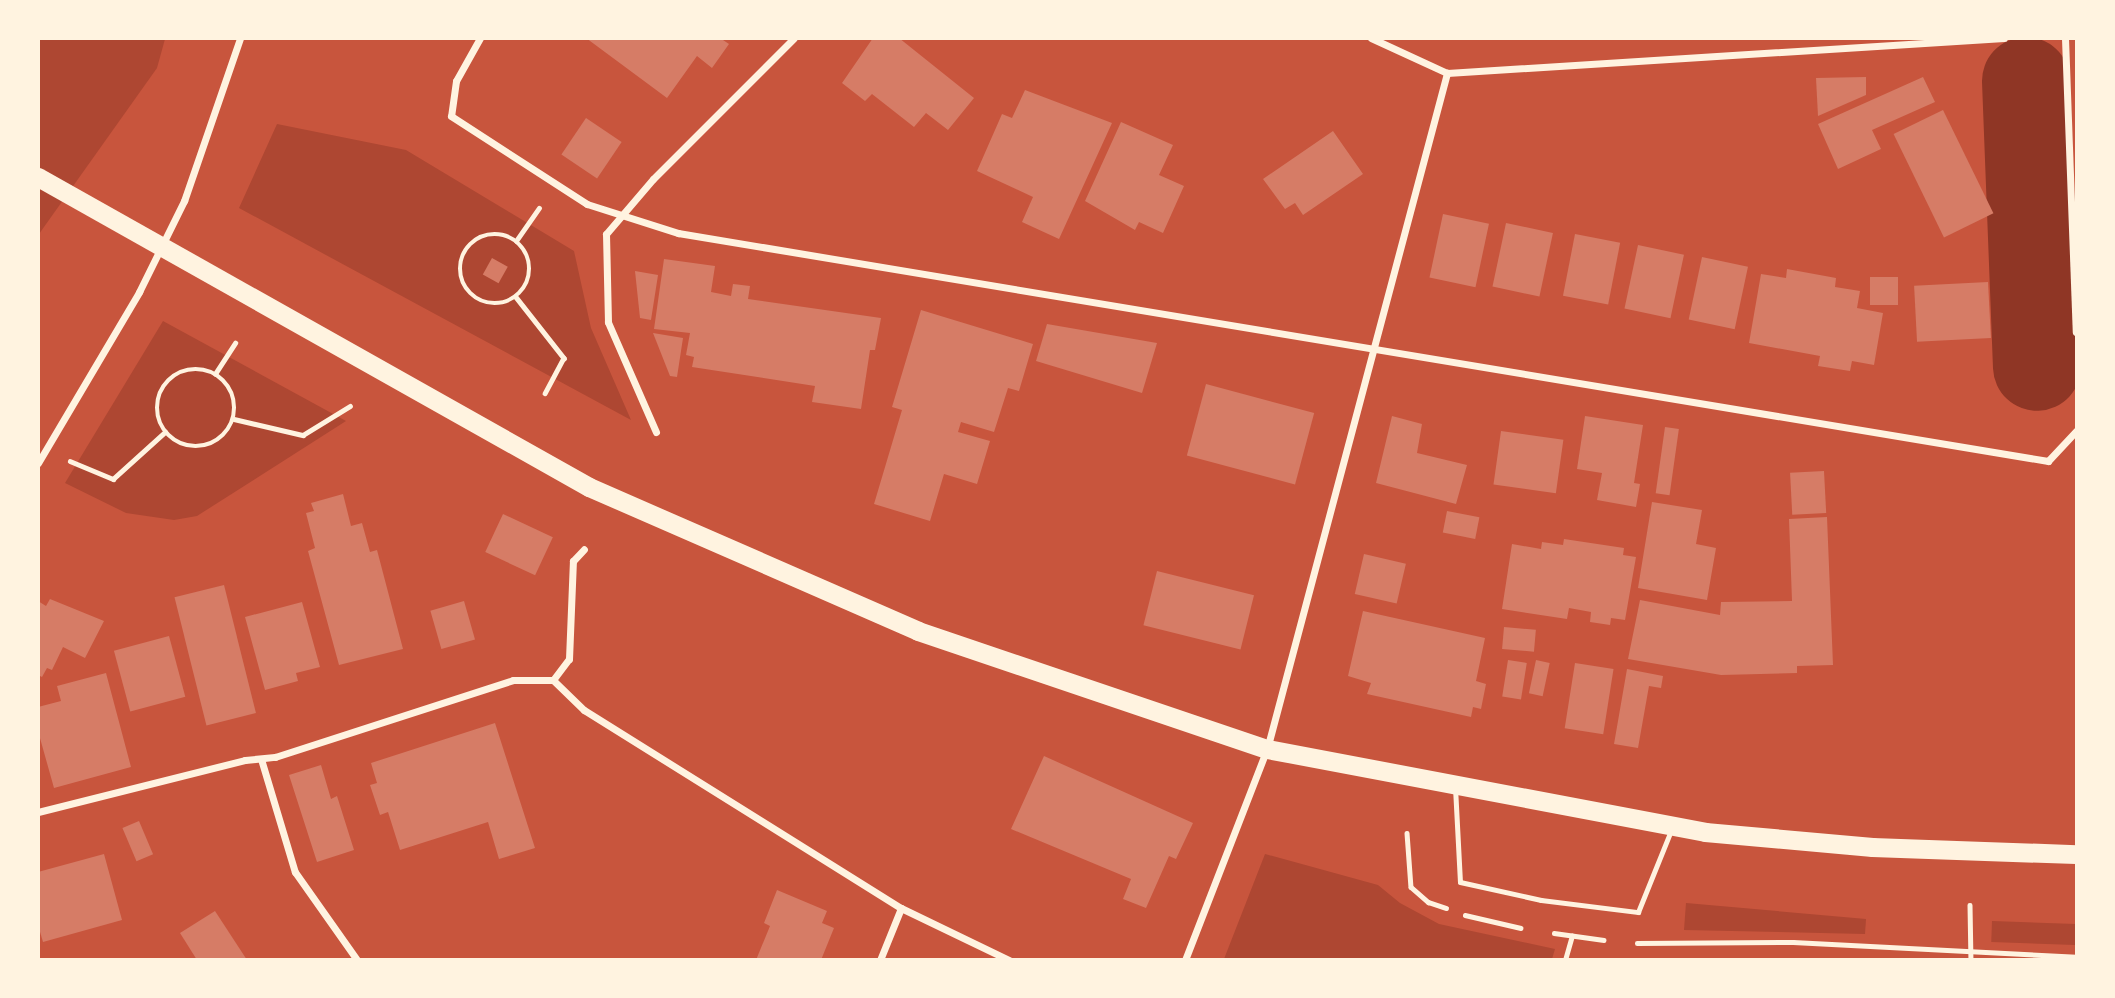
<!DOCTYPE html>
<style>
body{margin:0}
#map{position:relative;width:2115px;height:998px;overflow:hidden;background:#c8553d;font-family:"Noto Sans",sans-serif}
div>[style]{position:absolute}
.green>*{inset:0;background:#ae4732;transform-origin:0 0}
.river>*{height:88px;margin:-44px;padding:0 44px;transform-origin:44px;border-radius:44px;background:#8f3625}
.building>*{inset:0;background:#d67c66;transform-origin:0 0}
.path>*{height:4.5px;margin:-2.25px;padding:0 2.25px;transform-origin:2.25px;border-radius:2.25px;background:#fff3e0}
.path>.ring{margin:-2.25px;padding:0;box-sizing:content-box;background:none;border:4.5px solid #fff3e0;border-radius:50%}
.service>*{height:5px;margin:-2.5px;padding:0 2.5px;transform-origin:2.5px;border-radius:2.5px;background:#fff3e0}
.minor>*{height:7px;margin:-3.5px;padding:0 3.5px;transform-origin:3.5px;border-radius:3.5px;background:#fff3e0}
.trunk>*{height:19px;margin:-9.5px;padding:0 9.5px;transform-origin:9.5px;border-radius:9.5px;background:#fff3e0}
span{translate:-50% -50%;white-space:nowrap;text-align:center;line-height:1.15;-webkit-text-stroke:5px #fff3e0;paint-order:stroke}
.frame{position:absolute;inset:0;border:40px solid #fff3e0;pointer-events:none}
</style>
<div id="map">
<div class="green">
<i style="clip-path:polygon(39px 39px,165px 39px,157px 68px,39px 234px)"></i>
<i style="clip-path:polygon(277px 124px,406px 150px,574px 251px,591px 328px,631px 420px,239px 208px)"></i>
<i style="clip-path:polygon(163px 321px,346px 421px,197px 516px,174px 520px,126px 513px,65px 483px)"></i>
<i style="clip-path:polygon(1265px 854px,1378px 885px,1400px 903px,1439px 924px,1555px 949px,1552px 959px,1224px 959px)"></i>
<i style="clip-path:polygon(1686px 903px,1866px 919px,1865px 934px,1684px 930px)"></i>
<i style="left:1992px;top:921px;width:84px;height:21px;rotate:2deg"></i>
</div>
<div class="river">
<i style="left:2026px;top:81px;width:286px;rotate:87.8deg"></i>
</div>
<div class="building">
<i style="clip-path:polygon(586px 38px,720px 38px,729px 44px,712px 68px,697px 56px,667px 98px)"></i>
<i style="clip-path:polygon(873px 38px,899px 38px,974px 98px,948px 130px,926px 113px,914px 127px,872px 94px,865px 101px,842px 83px)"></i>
<i style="clip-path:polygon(1866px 77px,1866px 95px,1818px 116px,1816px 78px)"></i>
<i style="clip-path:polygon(1923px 77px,1935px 102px,1872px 130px,1881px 149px,1838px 169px,1818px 124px)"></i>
<i style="clip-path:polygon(1025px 90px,1112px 123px,1059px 239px,1022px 222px,1033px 197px,977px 171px,1002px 114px,1012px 118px)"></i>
<i style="left:1943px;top:110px;width:115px;height:55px;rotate:64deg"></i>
<i style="left:586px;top:118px;width:43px;height:44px;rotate:34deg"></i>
<i style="clip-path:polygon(1121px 122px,1173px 145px,1159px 175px,1184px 186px,1163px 233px,1139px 222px,1135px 230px,1085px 201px)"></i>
<i style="clip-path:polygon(1333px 131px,1363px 174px,1303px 215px,1295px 203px,1285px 209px,1263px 179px)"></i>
<i style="left:1443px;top:214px;width:47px;height:65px;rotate:12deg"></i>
<i style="left:1506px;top:223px;width:48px;height:65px;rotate:12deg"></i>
<i style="left:1575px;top:234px;width:46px;height:63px;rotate:11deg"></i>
<i style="left:1638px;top:245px;width:47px;height:65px;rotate:12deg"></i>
<i style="left:1702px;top:257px;width:47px;height:64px;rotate:12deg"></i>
<i style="left:492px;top:258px;width:18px;height:19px;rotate:29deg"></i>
<i style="clip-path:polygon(664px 259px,715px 266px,711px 292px,731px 296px,733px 284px,750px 286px,748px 299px,881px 318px,875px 350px,870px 350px,861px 409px,812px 402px,815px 386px,692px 367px,694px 357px,686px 355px,690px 333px,654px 329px)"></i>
<i style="clip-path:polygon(1787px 269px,1836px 278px,1835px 287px,1860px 291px,1857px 308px,1883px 313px,1874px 365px,1852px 361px,1850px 371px,1818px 366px,1820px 356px,1749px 343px,1761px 274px,1786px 278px)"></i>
<i style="clip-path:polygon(635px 271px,658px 275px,651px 320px,640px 318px)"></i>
<i style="left:1870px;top:277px;width:28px;height:28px"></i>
<i style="left:1988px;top:282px;width:56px;height:74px;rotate:87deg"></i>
<i style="clip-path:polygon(921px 310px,1033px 344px,1019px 391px,1008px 388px,994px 432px,961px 422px,958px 432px,990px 441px,977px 484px,944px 474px,930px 521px,874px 504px,902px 410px,892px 407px)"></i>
<i style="clip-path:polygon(1047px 324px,1157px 343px,1142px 393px,1036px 361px)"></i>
<i style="clip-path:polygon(653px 333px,683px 338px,677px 377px,670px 376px)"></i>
<i style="left:1206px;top:384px;width:112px;height:74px;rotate:15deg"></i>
<i style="clip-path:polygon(1392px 416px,1422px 424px,1417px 453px,1467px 465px,1456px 504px,1376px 483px)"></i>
<i style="clip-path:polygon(1585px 416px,1643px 425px,1634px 483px,1640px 484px,1636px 507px,1597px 500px,1602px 473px,1577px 469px)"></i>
<i style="left:1665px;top:427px;width:14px;height:67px;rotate:8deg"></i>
<i style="left:1501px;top:431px;width:63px;height:54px;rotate:8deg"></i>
<i style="left:1824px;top:471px;width:42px;height:34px;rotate:87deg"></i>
<i style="clip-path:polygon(343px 494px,351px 526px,362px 523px,370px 552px,377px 550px,403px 649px,339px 665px,308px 551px,315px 548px,306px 513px,314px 511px,311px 503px)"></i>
<i style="clip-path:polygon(1652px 502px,1702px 510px,1696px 544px,1716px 548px,1707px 600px,1638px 588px)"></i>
<i style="left:1447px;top:511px;width:33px;height:22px;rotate:11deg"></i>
<i style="left:503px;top:514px;width:55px;height:42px;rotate:25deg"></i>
<i style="clip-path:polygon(1827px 517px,1833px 665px,1797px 666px,1797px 673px,1721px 675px,1628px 659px,1640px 600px,1720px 615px,1721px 602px,1792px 601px,1789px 519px)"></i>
<i style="clip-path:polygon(1564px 539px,1624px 548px,1623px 555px,1636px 557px,1625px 620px,1611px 618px,1610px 625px,1590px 622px,1591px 612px,1569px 608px,1567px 619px,1502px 609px,1512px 544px,1541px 549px,1542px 542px,1563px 545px)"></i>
<i style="left:1364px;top:554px;width:43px;height:41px;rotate:13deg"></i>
<i style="left:1157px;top:571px;width:100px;height:56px;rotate:14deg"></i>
<i style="left:224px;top:585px;width:132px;height:51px;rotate:76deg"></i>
<i style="clip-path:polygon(50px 599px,104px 621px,85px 658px,63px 647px,52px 670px,47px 668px,42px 677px,38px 675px,38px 601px,46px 606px)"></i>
<i style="left:464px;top:601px;width:40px;height:35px;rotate:74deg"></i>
<i style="clip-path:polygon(302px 602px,320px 667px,296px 673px,298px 681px,265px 690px,245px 617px)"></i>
<i style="clip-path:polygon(1363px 611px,1485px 638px,1476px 681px,1486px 684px,1481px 709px,1473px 707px,1471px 717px,1367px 694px,1371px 683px,1348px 676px)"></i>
<i style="left:1504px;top:627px;width:32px;height:22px;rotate:5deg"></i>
<i style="left:169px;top:636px;width:63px;height:57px;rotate:75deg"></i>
<i style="left:1508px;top:660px;width:19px;height:37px;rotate:9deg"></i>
<i style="left:1536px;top:660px;width:14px;height:34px;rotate:12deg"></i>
<i style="left:1575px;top:663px;width:39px;height:66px;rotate:9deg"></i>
<i style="clip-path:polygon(1627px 669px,1663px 676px,1661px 688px,1649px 686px,1638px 748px,1614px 744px)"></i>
<i style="clip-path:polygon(106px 673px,131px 767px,54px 788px,38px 731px,38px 707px,61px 701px,57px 686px)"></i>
<i style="clip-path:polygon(495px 723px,535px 848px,499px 859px,488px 822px,400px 850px,388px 812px,380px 815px,370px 785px,377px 783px,371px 763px)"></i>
<i style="clip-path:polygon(1044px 756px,1193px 823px,1176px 859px,1169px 856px,1146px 908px,1123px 899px,1131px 879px,1011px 829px)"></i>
<i style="clip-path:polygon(321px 765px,331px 799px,337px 796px,354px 850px,317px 862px,289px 775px)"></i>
<i style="left:139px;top:821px;width:36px;height:18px;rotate:67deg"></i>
<i style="clip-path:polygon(104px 854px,122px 920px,43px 942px,38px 925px,38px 872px)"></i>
<i style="clip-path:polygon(777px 890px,827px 911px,822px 923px,834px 928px,821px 960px,756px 960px,770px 926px,764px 923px)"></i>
<i style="clip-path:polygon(215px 911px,247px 960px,197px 960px,180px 933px)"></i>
</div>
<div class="path">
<i class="ring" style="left:460px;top:234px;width:65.5px;height:65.5px"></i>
<i style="left:516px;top:241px;width:40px;rotate:-55.1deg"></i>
<i style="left:516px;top:297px;width:78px;rotate:51.8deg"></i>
<i style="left:564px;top:358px;width:40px;rotate:118deg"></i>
<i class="ring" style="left:157px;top:369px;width:73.5px;height:73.5px"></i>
<i style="left:215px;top:374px;width:37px;rotate:-57deg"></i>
<i style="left:234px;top:419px;width:71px;rotate:13.1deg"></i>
<i style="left:303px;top:435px;width:55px;rotate:-31.7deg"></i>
<i style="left:70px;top:461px;width:47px;rotate:22.7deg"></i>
<i style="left:113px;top:479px;width:70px;rotate:-42.1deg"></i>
<i style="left:1407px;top:833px;width:54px;rotate:85.8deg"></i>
<i style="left:1411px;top:887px;width:23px;rotate:41deg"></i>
<i style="left:1428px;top:902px;width:19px;rotate:18deg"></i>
<i style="left:1970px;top:905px;width:55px;rotate:89deg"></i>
<i style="left:1465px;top:915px;width:57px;rotate:13.1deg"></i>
<i style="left:1554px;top:933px;width:50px;rotate:8deg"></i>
<i style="left:1637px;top:943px;width:156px;rotate:-0.4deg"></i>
<i style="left:1793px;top:942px;width:283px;rotate:3deg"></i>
<i style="left:1565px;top:960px;width:25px;rotate:-74deg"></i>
</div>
<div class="service">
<i style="left:1455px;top:787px;width:95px;rotate:87deg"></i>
<i style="left:1460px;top:882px;width:83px;rotate:12.5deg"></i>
<i style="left:1541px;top:900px;width:98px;rotate:7.1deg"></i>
<i style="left:1638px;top:912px;width:91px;rotate:-68deg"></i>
</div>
<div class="minor">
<i style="left:480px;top:38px;width:49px;rotate:119.2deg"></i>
<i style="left:456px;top:81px;width:35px;rotate:98deg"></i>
<i style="left:451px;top:116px;width:162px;rotate:32.9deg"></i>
<i style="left:587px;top:204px;width:96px;rotate:17.7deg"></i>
<i style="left:678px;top:233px;width:1389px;rotate:9.45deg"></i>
<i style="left:2048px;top:461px;width:41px;rotate:-47deg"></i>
<i style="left:1371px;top:38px;width:84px;rotate:24.7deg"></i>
<i style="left:1447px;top:73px;width:558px;rotate:-3.6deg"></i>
<i style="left:2065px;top:38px;width:294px;rotate:87.9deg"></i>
<i style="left:656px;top:432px;width:120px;rotate:-113.6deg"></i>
<i style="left:608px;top:322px;width:88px;rotate:-91.3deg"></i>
<i style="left:606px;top:234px;width:72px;rotate:-49.5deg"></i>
<i style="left:653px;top:179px;width:199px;rotate:-45deg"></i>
<i style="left:38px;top:463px;width:199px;rotate:-59.4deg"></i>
<i style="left:139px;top:292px;width:102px;rotate:-63.7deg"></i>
<i style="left:184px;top:201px;width:172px;rotate:-71deg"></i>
<i style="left:553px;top:680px;width:26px;rotate:-53deg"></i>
<i style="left:569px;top:659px;width:98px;rotate:-87.7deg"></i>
<i style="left:573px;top:561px;width:16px;rotate:-47deg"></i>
<i style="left:261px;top:759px;width:118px;rotate:73.3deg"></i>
<i style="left:295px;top:872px;width:108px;rotate:54.8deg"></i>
<i style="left:38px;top:812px;width:213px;rotate:-14.1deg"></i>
<i style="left:245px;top:760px;width:30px;rotate:-6deg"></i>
<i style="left:275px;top:757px;width:250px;rotate:-17.9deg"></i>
<i style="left:513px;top:680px;width:40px"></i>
<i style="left:553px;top:680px;width:43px;rotate:44.1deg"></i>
<i style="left:584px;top:710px;width:374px;rotate:32deg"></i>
<i style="left:901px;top:908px;width:120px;rotate:25.7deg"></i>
<i style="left:880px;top:960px;width:56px;rotate:-68deg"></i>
<i style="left:1185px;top:960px;width:226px;rotate:-68.8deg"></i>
<i style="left:1267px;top:749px;width:700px;rotate:-75.09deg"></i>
</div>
<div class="trunk">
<i style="left:38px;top:177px;width:632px;rotate:29.36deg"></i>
<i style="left:589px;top:487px;width:359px;rotate:23.6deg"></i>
<i style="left:918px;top:631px;width:368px;rotate:18.7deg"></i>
<i style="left:1267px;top:749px;width:446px;rotate:10.7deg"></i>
<i style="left:1705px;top:832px;width:168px;rotate:5.1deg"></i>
<i style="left:1872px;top:847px;width:204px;rotate:2deg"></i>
</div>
<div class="frame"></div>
</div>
